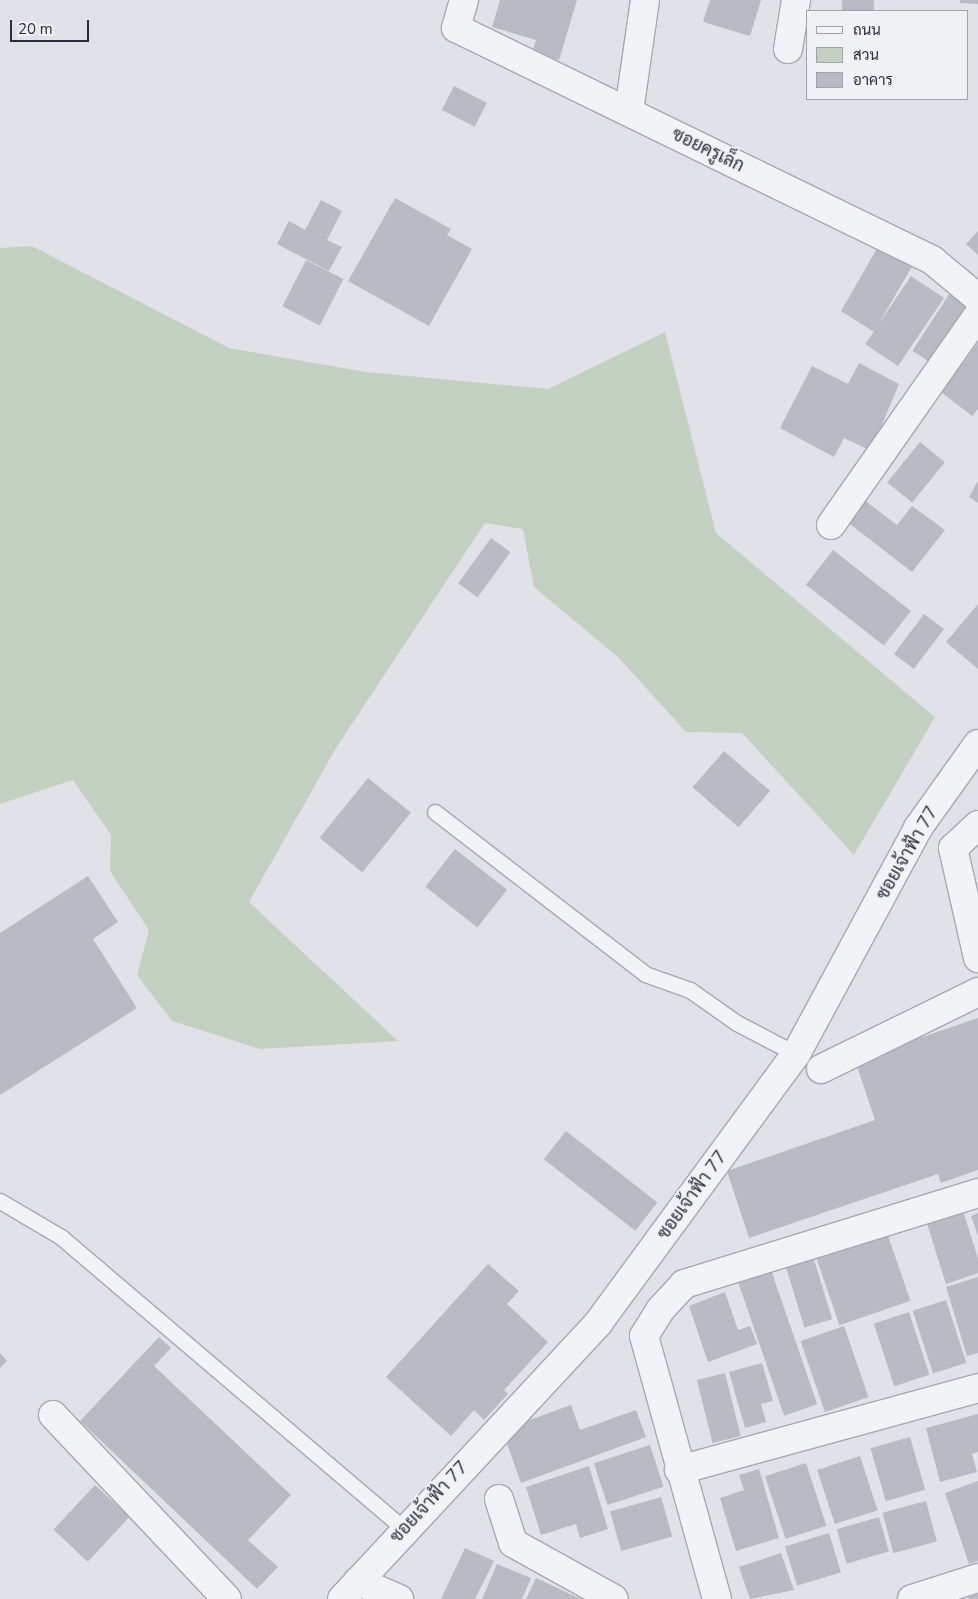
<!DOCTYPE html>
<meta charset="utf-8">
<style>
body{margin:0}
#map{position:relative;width:978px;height:1599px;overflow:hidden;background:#e0e2e8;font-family:"Nunito Sans",Sarabun,sans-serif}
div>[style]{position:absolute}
.green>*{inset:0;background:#c4d1c2}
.building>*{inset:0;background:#b8bbc4;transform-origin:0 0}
.roads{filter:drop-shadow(1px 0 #a6a8b2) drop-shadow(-1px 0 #a6a8b2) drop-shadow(0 1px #a6a8b2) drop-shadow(0 -1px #a6a8b2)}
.lane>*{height:15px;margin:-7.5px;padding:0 7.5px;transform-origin:7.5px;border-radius:7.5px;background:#f2f3f6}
.street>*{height:28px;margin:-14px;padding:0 14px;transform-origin:14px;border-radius:14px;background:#f2f3f6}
span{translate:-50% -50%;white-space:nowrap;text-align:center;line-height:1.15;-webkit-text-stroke:4px #eff1f5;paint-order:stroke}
.street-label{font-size:18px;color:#2a2e3e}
.legend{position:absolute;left:806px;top:10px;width:162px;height:90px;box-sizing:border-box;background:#eff1f5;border:1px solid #a0a3ac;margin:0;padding:6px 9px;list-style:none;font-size:15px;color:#2a2e3e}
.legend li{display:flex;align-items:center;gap:10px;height:25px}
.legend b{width:25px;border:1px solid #a0a3ac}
.scale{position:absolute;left:10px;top:20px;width:79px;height:22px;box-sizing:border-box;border:2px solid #2a2e3e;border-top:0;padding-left:6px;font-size:15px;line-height:18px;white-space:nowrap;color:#2a2e3e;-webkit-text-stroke:4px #eff1f5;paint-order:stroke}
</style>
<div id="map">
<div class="green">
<i style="clip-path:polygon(32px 246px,229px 348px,366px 372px,548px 389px,665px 332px,716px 533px,935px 717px,854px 855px,742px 733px,686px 732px,619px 658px,534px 587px,523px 529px,485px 523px,336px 748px,249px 902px,398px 1041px,260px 1049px,172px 1021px,137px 975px,149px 930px,110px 871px,111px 835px,73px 780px,0 804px,0 248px)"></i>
</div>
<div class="building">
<i style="clip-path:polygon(500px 0,577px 0,559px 60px,532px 52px,536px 40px,492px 27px)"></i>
<i style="clip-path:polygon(710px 0,761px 0,750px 36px,703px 22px)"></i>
<i style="left:842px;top:0;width:32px;height:11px"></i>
<i style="clip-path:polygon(960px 0,978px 0,978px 4px,960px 3px)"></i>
<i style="left:454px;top:86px;width:37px;height:27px;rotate:27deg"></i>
<i style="clip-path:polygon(395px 198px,451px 229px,447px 235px,472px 249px,429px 326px,348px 281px)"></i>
<i style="clip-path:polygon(321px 200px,342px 211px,327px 240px,342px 247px,329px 271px,277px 244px,289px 221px,305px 230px)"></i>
<i style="clip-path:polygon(978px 231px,978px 255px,966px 244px)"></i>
<i style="clip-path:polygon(879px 245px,913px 265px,878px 325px,911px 276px,944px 298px,898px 366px,865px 344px,874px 332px,841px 311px)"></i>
<i style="left:306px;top:260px;width:42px;height:52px;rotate:27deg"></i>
<i style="left:950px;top:293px;width:30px;height:69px;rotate:33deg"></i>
<i style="clip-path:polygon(978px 343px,978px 409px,972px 416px,941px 392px)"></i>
<i style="clip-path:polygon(859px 363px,899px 384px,871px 451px,844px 438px,834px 457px,780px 428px,812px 366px,848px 384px)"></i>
<i style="left:920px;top:442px;width:32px;height:52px;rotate:39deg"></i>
<i style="clip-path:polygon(978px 481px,978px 503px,969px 497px)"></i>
<i style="clip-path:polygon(863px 499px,897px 525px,912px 506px,945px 530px,912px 572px,846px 521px)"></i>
<i style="left:491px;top:538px;width:24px;height:56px;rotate:36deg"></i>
<i style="left:833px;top:550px;width:99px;height:44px;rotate:38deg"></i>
<i style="clip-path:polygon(978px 604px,978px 669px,946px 642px)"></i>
<i style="left:924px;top:614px;width:25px;height:50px;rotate:37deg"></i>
<i style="left:724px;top:751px;width:61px;height:48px;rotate:41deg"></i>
<i style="left:368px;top:778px;width:55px;height:77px;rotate:39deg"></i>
<i style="left:455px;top:849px;width:66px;height:48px;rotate:38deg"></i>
<i style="clip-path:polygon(88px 876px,118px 922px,93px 939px,137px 1008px,0 1095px,0 933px)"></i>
<i style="clip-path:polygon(978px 1018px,978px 1170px,941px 1183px,938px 1174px,749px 1238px,727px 1171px,875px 1120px,855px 1060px)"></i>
<i style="left:566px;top:1131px;width:116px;height:36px;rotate:38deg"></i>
<i style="clip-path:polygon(960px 1202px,978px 1258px,978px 1273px,946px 1284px,924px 1214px)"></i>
<i style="clip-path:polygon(978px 1213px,978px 1236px,971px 1216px)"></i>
<i style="left:885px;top:1227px;width:78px;height:75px;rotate:71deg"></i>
<i style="left:812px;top:1253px;width:69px;height:29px;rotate:73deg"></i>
<i style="clip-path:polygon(488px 1264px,519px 1291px,507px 1304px,548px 1342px,504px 1390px,508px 1394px,484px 1420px,474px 1410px,451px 1436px,386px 1377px)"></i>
<i style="left:771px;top:1270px;width:142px;height:35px;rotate:71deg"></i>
<i style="clip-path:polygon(978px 1277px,978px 1353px,967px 1356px,946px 1287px)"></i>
<i style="clip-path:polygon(725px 1292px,738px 1330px,750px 1326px,757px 1344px,708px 1362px,689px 1306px)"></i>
<i style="left:946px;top:1300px;width:66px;height:35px;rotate:72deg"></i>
<i style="left:909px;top:1312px;width:66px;height:37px;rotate:72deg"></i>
<i style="left:844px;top:1326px;width:75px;height:46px;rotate:71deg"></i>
<i style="clip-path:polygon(159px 1337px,171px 1348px,154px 1366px,291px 1495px,248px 1540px,278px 1567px,257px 1589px,80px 1421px)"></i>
<i style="clip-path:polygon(0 1353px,7px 1361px,0 1368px)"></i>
<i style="clip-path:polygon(762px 1363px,773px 1401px,761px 1404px,766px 1422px,745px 1428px,729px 1372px)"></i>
<i style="left:725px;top:1373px;width:65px;height:29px;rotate:76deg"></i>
<i style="clip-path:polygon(571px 1405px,580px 1430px,636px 1410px,646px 1437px,521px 1483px,502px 1430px)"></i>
<i style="clip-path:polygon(978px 1414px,978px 1452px,972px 1454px,977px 1472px,940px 1482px,926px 1428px)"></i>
<i style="left:910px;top:1437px;width:55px;height:41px;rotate:74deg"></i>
<i style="left:650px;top:1445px;width:44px;height:59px;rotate:72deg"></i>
<i style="left:860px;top:1456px;width:57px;height:45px;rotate:72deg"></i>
<i style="left:806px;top:1463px;width:66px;height:43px;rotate:72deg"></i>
<i style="clip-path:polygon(589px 1466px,608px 1529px,580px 1538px,576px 1524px,541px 1535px,526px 1487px)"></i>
<i style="clip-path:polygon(759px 1469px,779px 1538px,736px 1551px,720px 1498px,744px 1490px,739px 1475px)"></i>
<i style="clip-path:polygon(978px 1481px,978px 1561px,969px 1564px,945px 1493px)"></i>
<i style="left:95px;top:1485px;width:47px;height:61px;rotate:43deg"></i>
<i style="left:661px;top:1497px;width:41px;height:53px;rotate:74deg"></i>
<i style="left:926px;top:1501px;width:42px;height:45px;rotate:75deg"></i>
<i style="left:879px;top:1517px;width:36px;height:44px;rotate:74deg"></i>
<i style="left:829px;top:1533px;width:41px;height:46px;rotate:73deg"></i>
<i style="clip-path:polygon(465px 1548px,494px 1561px,475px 1599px,441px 1599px)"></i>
<i style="clip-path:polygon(781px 1553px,794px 1590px,750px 1599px,739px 1567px)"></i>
<i style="clip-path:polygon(497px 1564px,531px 1578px,522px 1599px,482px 1599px)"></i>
<i style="clip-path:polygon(536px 1578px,581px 1599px,526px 1599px)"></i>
<i style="clip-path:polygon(978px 1588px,978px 1599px,969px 1599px,966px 1592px)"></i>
</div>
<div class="roads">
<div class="lane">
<i style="left:435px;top:812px;width:265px;rotate:37.6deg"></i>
<i style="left:645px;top:974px;width:48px;rotate:19.6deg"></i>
<i style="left:690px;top:990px;width:57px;rotate:35.1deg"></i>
<i style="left:737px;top:1023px;width:67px;rotate:27.7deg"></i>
<i style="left:0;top:1201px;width:71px;rotate:30.5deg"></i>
<i style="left:61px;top:1237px;width:450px;rotate:40.4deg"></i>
</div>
<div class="street">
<i style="left:464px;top:0;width:29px;rotate:106deg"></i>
<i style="left:456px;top:28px;width:530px;rotate:25.98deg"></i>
<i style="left:932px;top:260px;width:60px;rotate:39.6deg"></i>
<i style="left:788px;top:49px;width:50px;rotate:-80.7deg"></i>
<i style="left:629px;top:111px;width:112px;rotate:-81.8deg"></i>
<i style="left:831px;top:525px;width:256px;rotate:-55deg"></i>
<i style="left:978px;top:825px;width:34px;rotate:137deg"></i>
<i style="left:953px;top:848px;width:113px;rotate:77.2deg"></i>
<i style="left:821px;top:1069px;width:175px;rotate:-26.1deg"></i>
<i style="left:53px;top:1415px;width:253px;rotate:46.6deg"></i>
<i style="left:679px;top:1470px;width:310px;rotate:-15.3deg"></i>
<i style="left:499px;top:1499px;width:46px;rotate:72.3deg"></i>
<i style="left:513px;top:1543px;width:115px;rotate:29deg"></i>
<i style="left:358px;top:1581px;width:45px;rotate:23.7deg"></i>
<i style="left:342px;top:1599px;width:378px;rotate:-47.1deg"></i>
<i style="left:599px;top:1322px;width:333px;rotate:-53.7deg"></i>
<i style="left:796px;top:1054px;width:257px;rotate:-61.6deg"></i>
<i style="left:918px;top:828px;width:103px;rotate:-54.5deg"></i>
<i style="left:717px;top:1599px;width:273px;rotate:-105.5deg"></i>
<i style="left:644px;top:1336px;width:31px;rotate:-58deg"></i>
<i style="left:660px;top:1310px;width:35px;rotate:-47deg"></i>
<i style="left:684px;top:1284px;width:308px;rotate:-17.2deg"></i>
<i style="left:912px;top:1599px;width:69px;rotate:-17.7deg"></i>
</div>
</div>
<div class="street-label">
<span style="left:708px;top:150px;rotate:26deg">ซอยครูเล็ก</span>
<span style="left:907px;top:853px;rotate:-60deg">ซอยเจ้าฟ้า 77</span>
<span style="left:692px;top:1195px;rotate:-54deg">ซอยเจ้าฟ้า 77</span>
<span style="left:429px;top:1502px;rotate:-47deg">ซอยเจ้าฟ้า 77</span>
</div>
<ul class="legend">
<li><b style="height:6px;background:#f2f3f6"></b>ถนน</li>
<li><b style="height:14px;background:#c4d1c2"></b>สวน</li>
<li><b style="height:14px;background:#b8bbc4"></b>อาคาร</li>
</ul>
<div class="scale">20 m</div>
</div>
